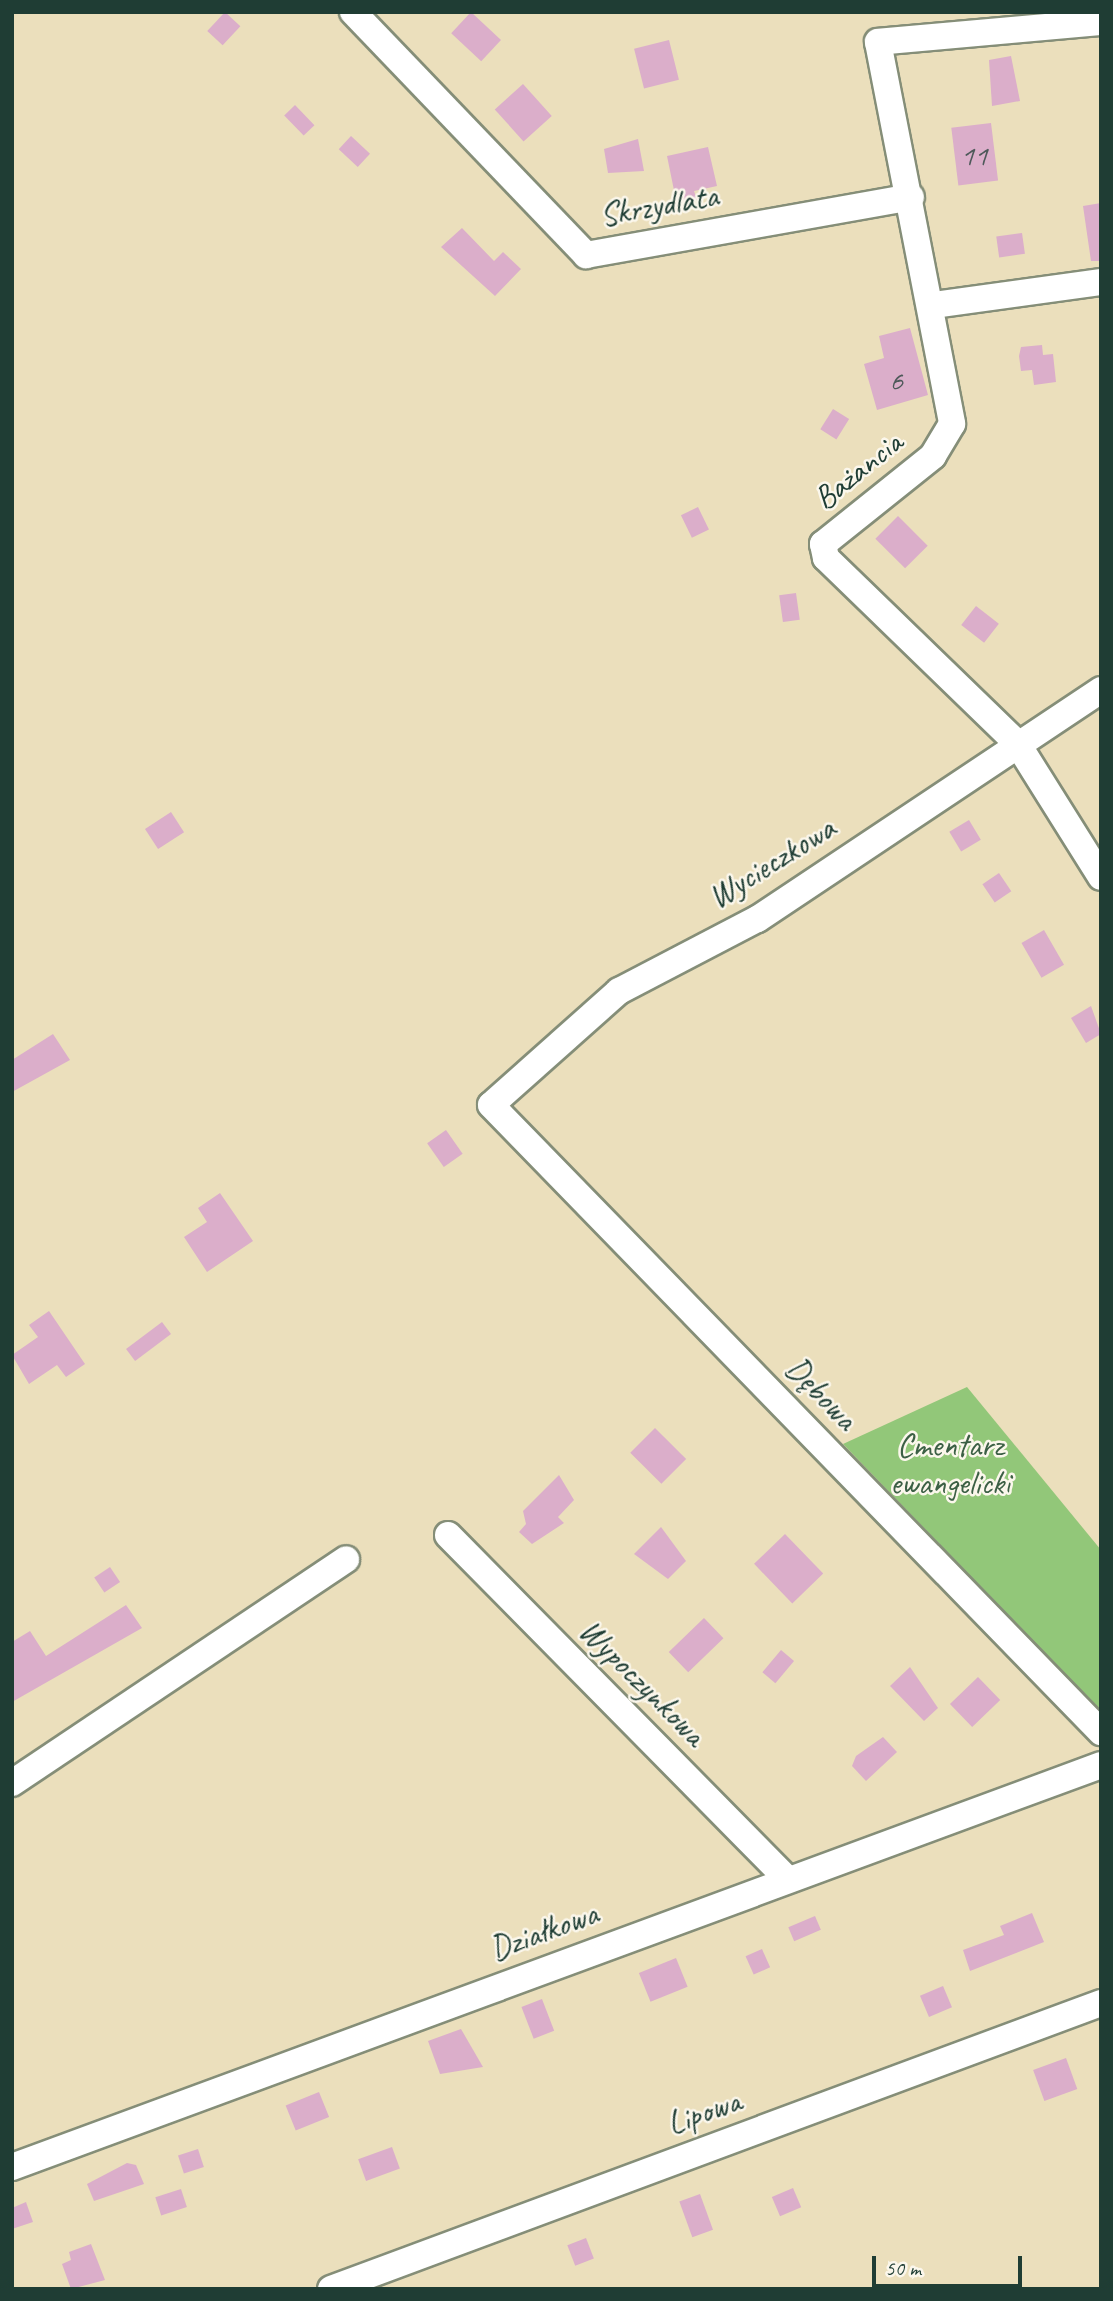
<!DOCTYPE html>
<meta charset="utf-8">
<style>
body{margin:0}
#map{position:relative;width:1113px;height:2301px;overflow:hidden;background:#ebdfbc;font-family:Caveat,sans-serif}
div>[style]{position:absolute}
.green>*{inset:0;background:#92c779}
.building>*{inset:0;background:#dbaeca;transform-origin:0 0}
.roads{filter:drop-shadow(2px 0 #858e78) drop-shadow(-2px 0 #858e78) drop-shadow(0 2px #858e78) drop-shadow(0 -2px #858e78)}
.minor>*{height:26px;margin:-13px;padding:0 13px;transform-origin:13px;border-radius:13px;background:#fff}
span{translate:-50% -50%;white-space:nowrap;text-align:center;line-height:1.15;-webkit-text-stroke:5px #fbf7ec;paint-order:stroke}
.number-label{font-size:30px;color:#4e595a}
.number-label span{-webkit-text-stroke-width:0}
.street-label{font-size:33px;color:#1f3d34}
.park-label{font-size:33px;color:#3c6045}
.frame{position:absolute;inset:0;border:14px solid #1f3d34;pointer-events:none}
.scale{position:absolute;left:872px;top:2256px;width:150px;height:32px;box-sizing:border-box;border:4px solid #1f3d34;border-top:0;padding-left:9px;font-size:21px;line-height:24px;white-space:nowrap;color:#1f3d34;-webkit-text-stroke:5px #fbf7ec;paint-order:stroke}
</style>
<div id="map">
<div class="green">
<i style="clip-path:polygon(967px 1387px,1101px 1550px,1101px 1712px,843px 1444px)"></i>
</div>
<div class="building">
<i style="left:225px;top:12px;width:21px;height:26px;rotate:43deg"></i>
<i style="left:471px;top:12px;width:41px;height:29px;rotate:43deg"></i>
<i style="left:669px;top:40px;width:41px;height:36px;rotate:76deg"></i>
<i style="clip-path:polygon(1011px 56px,1020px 101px,992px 106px,989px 60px)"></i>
<i style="left:523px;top:84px;width:43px;height:38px;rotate:48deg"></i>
<i style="left:295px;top:105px;width:28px;height:15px;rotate:46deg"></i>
<i style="left:991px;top:123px;width:58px;height:40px;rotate:83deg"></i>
<i style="left:351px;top:136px;width:26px;height:18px;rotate:43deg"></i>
<i style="clip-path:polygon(638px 139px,644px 171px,608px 173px,604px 149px)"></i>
<i style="clip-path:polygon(708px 147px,717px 186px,694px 191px,697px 200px,677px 205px,667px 156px)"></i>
<i style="clip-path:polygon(1101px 203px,1101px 261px,1091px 261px,1083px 206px)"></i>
<i style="clip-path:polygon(462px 228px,494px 261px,503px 252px,521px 269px,495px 296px,441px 247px)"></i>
<i style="left:1022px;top:233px;width:21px;height:26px;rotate:82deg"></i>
<i style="clip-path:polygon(910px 328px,928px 395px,877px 410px,864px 364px,884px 358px,879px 336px)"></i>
<i style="clip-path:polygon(1042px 345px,1043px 355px,1053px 354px,1056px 382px,1034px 385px,1032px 370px,1021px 371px,1019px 356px,1021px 347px)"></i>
<i style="left:833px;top:409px;width:19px;height:24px;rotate:32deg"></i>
<i style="left:698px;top:507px;width:25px;height:19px;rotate:64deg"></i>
<i style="left:898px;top:516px;width:42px;height:32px;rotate:45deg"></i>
<i style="left:796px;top:593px;width:27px;height:17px;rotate:82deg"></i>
<i style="left:976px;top:606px;width:29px;height:24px;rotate:38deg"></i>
<i style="left:171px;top:812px;width:24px;height:31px;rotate:57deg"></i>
<i style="left:969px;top:820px;width:23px;height:23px;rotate:59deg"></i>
<i style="left:999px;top:873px;width:22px;height:20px;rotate:56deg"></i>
<i style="left:1044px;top:930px;width:40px;height:26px;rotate:60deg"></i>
<i style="clip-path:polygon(1091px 1006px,1101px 1034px,1086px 1043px,1071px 1018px)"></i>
<i style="clip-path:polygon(53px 1034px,70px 1060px,12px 1092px,12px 1060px)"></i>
<i style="left:446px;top:1130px;width:29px;height:23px;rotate:55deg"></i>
<i style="clip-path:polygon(220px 1193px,253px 1241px,207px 1272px,184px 1237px,207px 1222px,198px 1208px)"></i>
<i style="clip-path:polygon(49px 1311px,85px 1364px,66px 1377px,57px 1365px,29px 1384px,12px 1355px,38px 1337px,29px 1325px)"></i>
<i style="left:162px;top:1322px;width:15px;height:45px;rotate:53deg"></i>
<i style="left:655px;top:1428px;width:44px;height:35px;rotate:45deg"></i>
<i style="clip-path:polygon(559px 1475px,574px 1500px,558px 1517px,564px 1523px,532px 1544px,519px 1532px,526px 1524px,523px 1511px)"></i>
<i style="clip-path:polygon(661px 1527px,686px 1561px,668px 1579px,634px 1554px)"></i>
<i style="left:785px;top:1534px;width:55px;height:43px;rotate:46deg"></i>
<i style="left:110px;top:1567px;width:18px;height:19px;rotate:56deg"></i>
<i style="clip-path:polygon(126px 1605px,142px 1628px,12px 1702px,12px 1642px,30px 1631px,46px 1656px)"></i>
<i style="left:704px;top:1618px;width:28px;height:49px;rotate:46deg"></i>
<i style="left:781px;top:1650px;width:17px;height:29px;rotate:40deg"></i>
<i style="clip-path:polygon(910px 1667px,938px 1708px,924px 1721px,890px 1686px)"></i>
<i style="left:978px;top:1677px;width:32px;height:39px;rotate:46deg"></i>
<i style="clip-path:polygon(883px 1737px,897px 1752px,866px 1781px,852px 1766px,856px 1756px)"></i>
<i style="clip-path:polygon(1032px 1913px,1044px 1942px,970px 1971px,963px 1950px,1004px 1935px,1000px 1926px)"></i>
<i style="left:815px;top:1916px;width:15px;height:29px;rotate:67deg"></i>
<i style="left:762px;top:1949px;width:20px;height:18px;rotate:66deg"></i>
<i style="left:676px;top:1958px;width:31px;height:40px;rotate:68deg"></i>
<i style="left:943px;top:1986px;width:23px;height:25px;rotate:67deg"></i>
<i style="left:542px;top:1999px;width:34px;height:22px;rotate:69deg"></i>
<i style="clip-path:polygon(461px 2029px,483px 2067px,440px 2074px,428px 2041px)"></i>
<i style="left:1066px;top:2058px;width:33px;height:35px;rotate:70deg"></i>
<i style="left:319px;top:2092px;width:27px;height:36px;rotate:68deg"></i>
<i style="left:392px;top:2147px;width:23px;height:36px;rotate:70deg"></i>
<i style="left:198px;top:2149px;width:19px;height:21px;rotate:72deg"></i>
<i style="clip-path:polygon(127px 2163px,136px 2165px,144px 2184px,94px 2201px,87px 2184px)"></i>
<i style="left:793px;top:2188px;width:21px;height:23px;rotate:67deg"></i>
<i style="left:181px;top:2189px;width:19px;height:27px;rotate:72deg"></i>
<i style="left:700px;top:2194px;width:38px;height:22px;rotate:70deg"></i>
<i style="clip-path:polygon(26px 2202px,33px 2222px,12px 2229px,12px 2208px)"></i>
<i style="left:586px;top:2238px;width:22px;height:20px;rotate:69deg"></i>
<i style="clip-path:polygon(91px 2244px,105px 2280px,71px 2289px,62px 2264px,71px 2260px,69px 2252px)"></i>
</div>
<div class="roads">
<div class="minor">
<i style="left:353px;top:12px;width:337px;rotate:46.2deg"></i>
<i style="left:586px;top:255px;width:330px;rotate:-10.1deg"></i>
<i style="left:1101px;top:22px;width:224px;rotate:174.9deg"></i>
<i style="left:878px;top:42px;width:389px;rotate:79deg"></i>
<i style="left:952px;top:424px;width:37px;rotate:121deg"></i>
<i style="left:933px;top:456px;width:141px;rotate:141.3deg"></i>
<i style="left:823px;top:544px;width:14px;rotate:78deg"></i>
<i style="left:826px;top:558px;width:266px;rotate:44.1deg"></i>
<i style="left:1017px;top:743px;width:158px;rotate:57.9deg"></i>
<i style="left:933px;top:305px;width:170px;rotate:-7.8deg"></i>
<i style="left:1101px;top:690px;width:413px;rotate:146.3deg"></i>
<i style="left:757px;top:919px;width:156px;rotate:152.4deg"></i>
<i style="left:619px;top:991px;width:171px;rotate:138.3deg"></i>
<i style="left:491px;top:1105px;width:875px;rotate:45.79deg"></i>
<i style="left:448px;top:1535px;width:483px;rotate:45.4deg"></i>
<i style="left:12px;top:1783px;width:402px;rotate:-33.8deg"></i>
<i style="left:12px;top:2167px;width:1161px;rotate:-20.26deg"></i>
<i style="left:331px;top:2289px;width:821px;rotate:-20.38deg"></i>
</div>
</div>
<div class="number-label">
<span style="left:974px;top:155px">11</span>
<span style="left:896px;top:380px">6</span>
</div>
<div class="street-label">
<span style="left:659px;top:206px;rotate:-10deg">Skrzydlata</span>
<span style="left:858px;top:471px;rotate:-39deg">Bażancia</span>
<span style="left:772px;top:863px;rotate:-32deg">Wycieczkowa</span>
<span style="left:821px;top:1394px;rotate:46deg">Dębowa</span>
<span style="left:642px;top:1683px;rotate:45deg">Wypoczynkowa</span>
<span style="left:544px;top:1932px;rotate:-20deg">Działkowa</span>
<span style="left:704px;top:2113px;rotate:-20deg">Lipowa</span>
</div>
<div class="park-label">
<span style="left:950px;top:1465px">Cmentarz<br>ewangelicki</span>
</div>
<div class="frame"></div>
<div class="scale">50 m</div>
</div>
